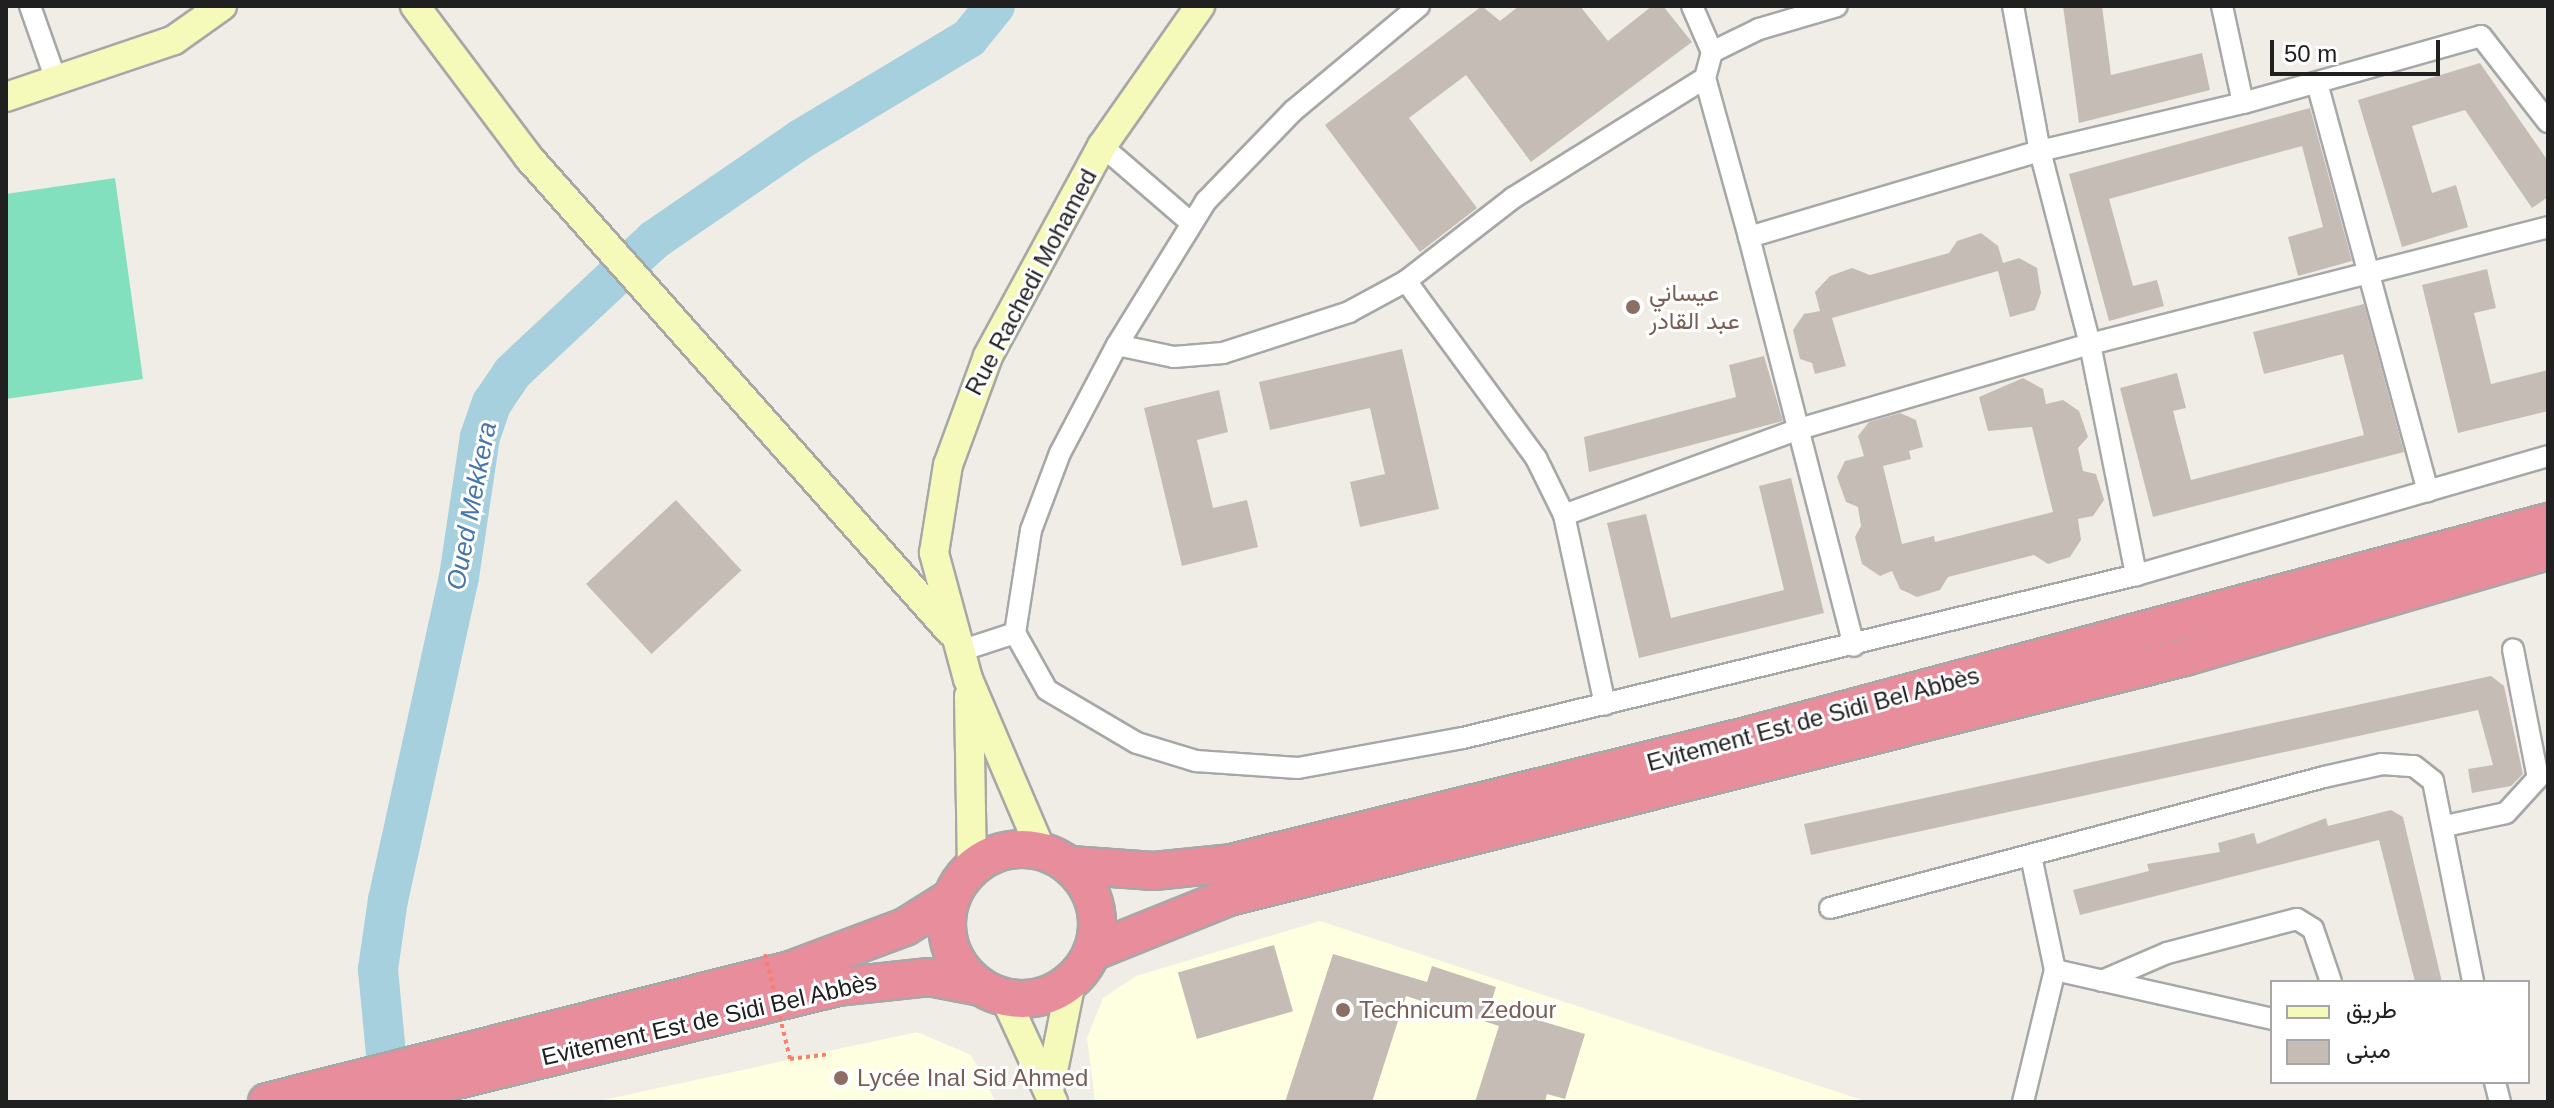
<!DOCTYPE html>
<meta charset="utf-8">
<style>
body{margin:0}
#map{position:relative;width:2554px;height:1108px;overflow:hidden;background:#f0ede6;font-family:Helvetica,Vazirmatn,sans-serif}
div>[style]{position:absolute}
.education>*{inset:0;background:#feffe0}
.pitch>*{inset:0;background:#83e0bf}
.river>*{height:40px;margin:-20px;padding:0 20px;transform-origin:20px;border-radius:20px;background:#a6d0de}
.building>*{inset:0;background:#c5bdb5;transform-origin:0 0}
.path>*{height:4px;margin-top:-2px;transform-origin:0;background:repeating-linear-gradient(90deg,#fb7e6c 0 4px,transparent 0 8px)}
.roads{filter:drop-shadow(2px 0 #a7a7a7) drop-shadow(-2px 0 #a7a7a7) drop-shadow(0 2px #a7a7a7) drop-shadow(0 -2px #a7a7a7)}
.street>*{height:20px;margin:-10px;padding:0 10px;transform-origin:10px;border-radius:10px;background:#fff}
.secondary>*{height:28px;margin:-14px;padding:0 14px;transform-origin:14px;border-radius:14px;background:#f5faba}
.highway>*{height:36px;margin:-18px;padding:0 18px;transform-origin:18px;border-radius:18px;background:#e88d9c}
.highway>.ring{margin:-18px;padding:0;box-sizing:content-box;background:none;border:36px solid #e88d9c;border-radius:50%}
.path-bridge>*{height:4px;margin-top:-2px;transform-origin:0;background:repeating-linear-gradient(90deg,#fb7e6c 0 4px,transparent 0 8px)}
.dots>*{width:22px;height:22px;translate:-50% -50%;box-sizing:border-box;border:4px solid #fff;border-radius:50%}
span{translate:-50% -50%;white-space:nowrap;text-align:center;line-height:1.15;-webkit-text-stroke:6px #fff;paint-order:stroke}
.street-label{font-size:24px;color:#202020}
.education-label{font-size:24px;color:#785e54}
.left{translate:0 -50%;text-align:left}
.water-label{font-size:26px;color:#4776a9;font-style:italic}
.frame{position:absolute;inset:0;border:8px solid #202020;pointer-events:none}
.legend{position:absolute;left:2270px;top:980px;width:260px;height:104px;box-sizing:border-box;background:#fff;border:2px solid #a6a6a6;margin:0;padding:10px 14px;list-style:none;font-size:24px;color:#202020}
.legend li{display:flex;align-items:center;gap:16px;height:40px}
.legend b{width:40px;border:2px solid #a6a6a6}
.scale{position:absolute;left:2270px;top:40px;width:170px;height:36px;box-sizing:border-box;border:4px solid #202020;border-top:0;padding-left:10px;font-size:24px;line-height:28px;white-space:nowrap;color:#202020;-webkit-text-stroke:6px #fff;paint-order:stroke}
</style>
<div id="map">
<div class="education">
<i style="clip-path:polygon(1320px 921px,1868px 1102px,1095px 1102px,1087px 1038px,1103px 998px,1136px 976px)"></i>
<i style="clip-path:polygon(917px 1032px,971px 1055px,996px 1102px,594px 1102px)"></i>
</div>
<div class="pitch">
<i style="clip-path:polygon(115px 178px,143px 379px,6px 399px,6px 194px)"></i>
</div>
<div class="river">
<i style="left:382px;top:1102px;width:17px;rotate:-66deg"></i>
<i style="left:389px;top:1086px;width:118px;rotate:-95.4deg"></i>
<i style="left:378px;top:969px;width:70px;rotate:-81.8deg"></i>
<i style="left:388px;top:900px;width:331px;rotate:-77.6deg"></i>
<i style="left:459px;top:577px;width:142px;rotate:-81.5deg"></i>
<i style="left:480px;top:437px;width:36px;rotate:-71deg"></i>
<i style="left:492px;top:403px;width:36px;rotate:-56deg"></i>
<i style="left:512px;top:373px;width:195px;rotate:-43.1deg"></i>
<i style="left:654px;top:240px;width:178px;rotate:-34.5deg"></i>
<i style="left:801px;top:139px;width:196px;rotate:-31deg"></i>
<i style="left:969px;top:38px;width:41px;rotate:-50.9deg"></i>
</div>
<div class="building">
<i style="clip-path:polygon(1482px 6px,1500px 21px,1519px 6px,1580px 6px,1608px 41px,1652px 6px,1663px 6px,1692px 42px,1531px 162px,1466px 75px,1409px 118px,1477px 208px,1420px 252px,1325px 125px)"></i>
<i style="clip-path:polygon(2063px 6px,2102px 6px,2111px 75px,2202px 53px,2210px 90px,2079px 123px)"></i>
<i style="clip-path:polygon(2480px 63px,2548px 161px,2548px 197px,2532px 208px,2465px 110px,2412px 126px,2432px 193px,2456px 185px,2468px 227px,2402px 247px,2358px 100px)"></i>
<i style="clip-path:polygon(2310px 108px,2352px 261px,2298px 276px,2288px 237px,2323px 227px,2302px 146px,2109px 199px,2133px 286px,2157px 280px,2164px 306px,2109px 321px,2069px 174px)"></i>
<i style="clip-path:polygon(1981px 233px,1998px 246px,2003px 263px,2019px 258px,2037px 268px,2041px 293px,2035px 310px,2010px 317px,1998px 271px,1832px 318px,1846px 366px,1815px 374px,1812px 363px,1800px 359px,1793px 330px,1804px 314px,1820px 311px,1815px 292px,1830px 276px,1852px 268px,1870px 275px,1949px 253px,1957px 241px)"></i>
<i style="clip-path:polygon(2487px 269px,2496px 308px,2474px 313px,2491px 384px,2548px 370px,2548px 411px,2458px 433px,2422px 285px)"></i>
<i style="clip-path:polygon(2364px 304px,2404px 452px,2153px 517px,2120px 388px,2177px 373px,2186px 408px,2173px 411px,2191px 480px,2364px 435px,2343px 354px,2264px 374px,2253px 332px)"></i>
<i style="clip-path:polygon(1402px 349px,1439px 509px,1360px 527px,1350px 482px,1385px 474px,1370px 408px,1270px 430px,1259px 382px)"></i>
<i style="clip-path:polygon(1764px 356px,1783px 421px,1589px 472px,1584px 437px,1736px 397px,1729px 365px)"></i>
<i style="clip-path:polygon(2023px 378px,2043px 389px,2046px 404px,2063px 400px,2079px 411px,2088px 437px,2078px 448px,2083px 471px,2096px 474px,2104px 500px,2093px 516px,2078px 519px,2081px 540px,2070px 557px,2048px 564px,2034px 555px,1948px 577px,1940px 590px,1917px 597px,1900px 589px,1892px 571px,1880px 576px,1862px 564px,1855px 537px,1861px 526px,1858px 507px,1846px 502px,1837px 477px,1845px 461px,1864px 456px,1858px 436px,1869px 422px,1900px 413px,1916px 420px,1923px 447px,1909px 451px,1911px 459px,1883px 466px,1902px 544px,1934px 536px,1935px 542px,2053px 512px,2032px 427px,1988px 431px,1979px 397px)"></i>
<i style="clip-path:polygon(1219px 390px,1228px 432px,1197px 440px,1213px 508px,1247px 500px,1258px 547px,1182px 566px,1144px 408px)"></i>
<i style="clip-path:polygon(1791px 478px,1824px 613px,1639px 658px,1607px 523px,1646px 514px,1671px 618px,1784px 590px,1759px 486px)"></i>
<i style="left:676px;top:500px;width:96px;height:123px;rotate:47deg"></i>
<i style="clip-path:polygon(2491px 676px,2504px 686px,2523px 774px,2511px 786px,2472px 793px,2468px 769px,2493px 765px,2478px 710px,1811px 855px,1804px 824px)"></i>
<i style="clip-path:polygon(2391px 810px,2403px 817px,2442px 982px,2415px 982px,2379px 840px,2080px 915px,2073px 890px,2149px 871px,2147px 864px,2220px 852px,2218px 843px,2254px 833px,2257px 844px,2326px 818px,2328px 826px)"></i>
<i style="left:1274px;top:945px;width:69px;height:100px;rotate:74deg"></i>
<i style="clip-path:polygon(1333px 954px,1427px 982px,1432px 966px,1496px 987px,1490px 1006px,1585px 1034px,1565px 1099px,1547px 1094px,1545px 1102px,1475px 1102px,1499px 1026px,1406px 996px,1372px 1102px,1285px 1102px)"></i>
</div>
<div class="path">
<i style="left:790px;top:1059px;width:40px;rotate:-7.1deg"></i>
</div>
<div class="roads">
<div class="street">
<i style="left:30px;top:6px;width:78px;rotate:70.6deg"></i>
<i style="left:1419px;top:6px;width:163px;rotate:140.2deg"></i>
<i style="left:1294px;top:110px;width:127px;rotate:134deg"></i>
<i style="left:1206px;top:201px;width:169px;rotate:121.7deg"></i>
<i style="left:1117px;top:345px;width:122px;rotate:117.8deg"></i>
<i style="left:1060px;top:453px;width:82px;rotate:110.6deg"></i>
<i style="left:1031px;top:530px;width:104px;rotate:98.8deg"></i>
<i style="left:1015px;top:633px;width:65px;rotate:60.7deg"></i>
<i style="left:1047px;top:690px;width:104px;rotate:30.5deg"></i>
<i style="left:1137px;top:743px;width:62px;rotate:17deg"></i>
<i style="left:1196px;top:761px;width:102px;rotate:3.9deg"></i>
<i style="left:1298px;top:768px;width:168px;rotate:-10.3deg"></i>
<i style="left:1463px;top:738px;width:692px;rotate:-13.61deg"></i>
<i style="left:2136px;top:575px;width:429px;rotate:-16.1deg"></i>
<i style="left:1692px;top:6px;width:50px;rotate:66.5deg"></i>
<i style="left:1712px;top:52px;width:27px;rotate:105deg"></i>
<i style="left:1705px;top:78px;width:165px;rotate:74.5deg"></i>
<i style="left:1749px;top:237px;width:303px;rotate:-16.5deg"></i>
<i style="left:2040px;top:151px;width:209px;rotate:-13.3deg"></i>
<i style="left:2243px;top:103px;width:247px;rotate:-15.7deg"></i>
<i style="left:2481px;top:36px;width:109px;rotate:52.1deg"></i>
<i style="left:2013px;top:6px;width:147px;rotate:79.5deg"></i>
<i style="left:2040px;top:151px;width:199px;rotate:75.5deg"></i>
<i style="left:2090px;top:344px;width:473px;rotate:-14.3deg"></i>
<i style="left:2222px;top:6px;width:99px;rotate:77.8deg"></i>
<i style="left:1712px;top:52px;width:52px;rotate:-26.1deg"></i>
<i style="left:1759px;top:29px;width:81px;rotate:-16.4deg"></i>
<i style="left:2317px;top:83px;width:423px;rotate:74.8deg"></i>
<i style="left:1102px;top:146px;width:116px;rotate:40.8deg"></i>
<i style="left:1749px;top:237px;width:422px;rotate:75.6deg"></i>
<i style="left:1406px;top:281px;width:135px;rotate:-37.8deg"></i>
<i style="left:1513px;top:198px;width:226px;rotate:-32deg"></i>
<i style="left:1117px;top:345px;width:58px;rotate:11.9deg"></i>
<i style="left:1174px;top:357px;width:49px;rotate:-4.7deg"></i>
<i style="left:1223px;top:353px;width:133px;rotate:-18deg"></i>
<i style="left:1349px;top:312px;width:65px;rotate:-28.5deg"></i>
<i style="left:1406px;top:281px;width:220px;rotate:53.7deg"></i>
<i style="left:1536px;top:458px;width:64px;rotate:63.8deg"></i>
<i style="left:1564px;top:515px;width:250px;rotate:-20.1deg"></i>
<i style="left:1799px;top:429px;width:303px;rotate:-16.3deg"></i>
<i style="left:2090px;top:344px;width:236px;rotate:78.7deg"></i>
<i style="left:1564px;top:515px;width:194px;rotate:77.8deg"></i>
<i style="left:960px;top:651px;width:58px;rotate:-18.1deg"></i>
<i style="left:2445px;top:826px;width:62px;rotate:-12deg"></i>
<i style="left:2506px;top:813px;width:47px;rotate:-47.6deg"></i>
<i style="left:2538px;top:778px;width:131px;rotate:-101deg"></i>
<i style="left:1830px;top:908px;width:511px;rotate:-14.85deg"></i>
<i style="left:2324px;top:777px;width:59px;rotate:-12.6deg"></i>
<i style="left:2382px;top:764px;width:32px;rotate:4deg"></i>
<i style="left:2414px;top:766px;width:24px;rotate:38deg"></i>
<i style="left:2433px;top:781px;width:205px;rotate:78.7deg"></i>
<i style="left:2055px;top:970px;width:222px;rotate:12.7deg"></i>
<i style="left:2102px;top:981px;width:71px;rotate:-23.3deg"></i>
<i style="left:2167px;top:953px;width:134px;rotate:-14.7deg"></i>
<i style="left:2297px;top:919px;width:19px;rotate:32deg"></i>
<i style="left:2313px;top:929px;width:56px;rotate:71.2deg"></i>
<i style="left:2495px;top:1082px;width:21px;rotate:76deg"></i>
<i style="left:2023px;top:1102px;width:136px;rotate:-76.4deg"></i>
<i style="left:2055px;top:970px;width:116px;rotate:-101.9deg"></i>
</div>
<div class="secondary">
<i style="left:415px;top:6px;width:190px;rotate:53.1deg"></i>
<i style="left:529px;top:158px;width:633px;rotate:48.33deg"></i>
<i style="left:6px;top:97px;width:177px;rotate:-18.7deg"></i>
<i style="left:174px;top:40px;width:59px;rotate:-35.3deg"></i>
<i style="left:969px;top:696px;width:171px;rotate:89deg"></i>
<i style="left:1041px;top:850px;width:186px;rotate:-113.1deg"></i>
<i style="left:968px;top:679px;width:131px;rotate:-105.1deg"></i>
<i style="left:934px;top:553px;width:89px;rotate:-81deg"></i>
<i style="left:948px;top:465px;width:116px;rotate:-69.8deg"></i>
<i style="left:988px;top:356px;width:239px;rotate:-61.5deg"></i>
<i style="left:1102px;top:146px;width:171px;rotate:-55deg"></i>
<i style="left:1005px;top:998px;width:115px;rotate:65.2deg"></i>
<i style="left:1050px;top:1086px;width:106px;rotate:-78.6deg"></i>
</div>
<div class="highway">
<i class="ring" style="left:947px;top:849px;width:114px;height:114px"></i>
<i style="left:1070px;top:865px;width:84px;rotate:4.1deg"></i>
<i style="left:1154px;top:871px;width:77px;rotate:-5.9deg"></i>
<i style="left:1231px;top:863px;width:531px;rotate:-13.83deg"></i>
<i style="left:1747px;top:736px;width:829px;rotate:-14.96deg"></i>
<i style="left:1092px;top:952px;width:148px;rotate:-21.9deg"></i>
<i style="left:1229px;top:897px;width:986px;rotate:-14.09deg"></i>
<i style="left:2185px;top:657px;width:378px;rotate:-16.3deg"></i>
<i style="left:267px;top:1102px;width:539px;rotate:-14.17deg"></i>
<i style="left:790px;top:970px;width:123px;rotate:-20.5deg"></i>
<i style="left:905px;top:927px;width:54px;rotate:-32.2deg"></i>
<i style="left:366px;top:1102px;width:484px;rotate:-13.7deg"></i>
<i style="left:836px;top:987px;width:94px;rotate:-6.1deg"></i>
<i style="left:929px;top:977px;width:53px;rotate:10.9deg"></i>
</div>
</div>
<div class="path-bridge">
<i style="left:765px;top:954px;width:108px;rotate:76.6deg"></i>
</div>
<div class="dots">
<i style="left:1633px;top:307px;background:#8d6e63"></i>
<i style="left:1343px;top:1010px;background:#8d6e63"></i>
<i style="left:841px;top:1078px;background:#8d6e63"></i>
</div>
<div class="street-label">
<span style="left:1031px;top:282px;rotate:-62deg">Rue Rachedi Mohamed</span>
<span style="left:1813px;top:719px;rotate:-15deg">Evitement Est de Sidi Bel Abbès</span>
<span style="left:709px;top:1019px;rotate:-13deg">Evitement Est de Sidi Bel Abbès</span>
</div>
<div class="education-label">
<span class="left" style="left:1649px;top:307px">عيساني<br>عبد القادر</span>
<span class="left" style="left:1359px;top:1010px">Technicum Zedour</span>
<span class="left" style="left:857px;top:1078px">Lycée Inal Sid Ahmed</span>
</div>
<div class="water-label">
<span style="left:472px;top:506px;rotate:-79deg">Oued Mekkera</span>
</div>
<div class="frame"></div>
<ul class="legend">
<li><b style="height:10px;background:#f5faba"></b>طريق</li>
<li><b style="height:22px;background:#c5bdb5"></b>مبنى</li>
</ul>
<div class="scale">50 m</div>
</div>
